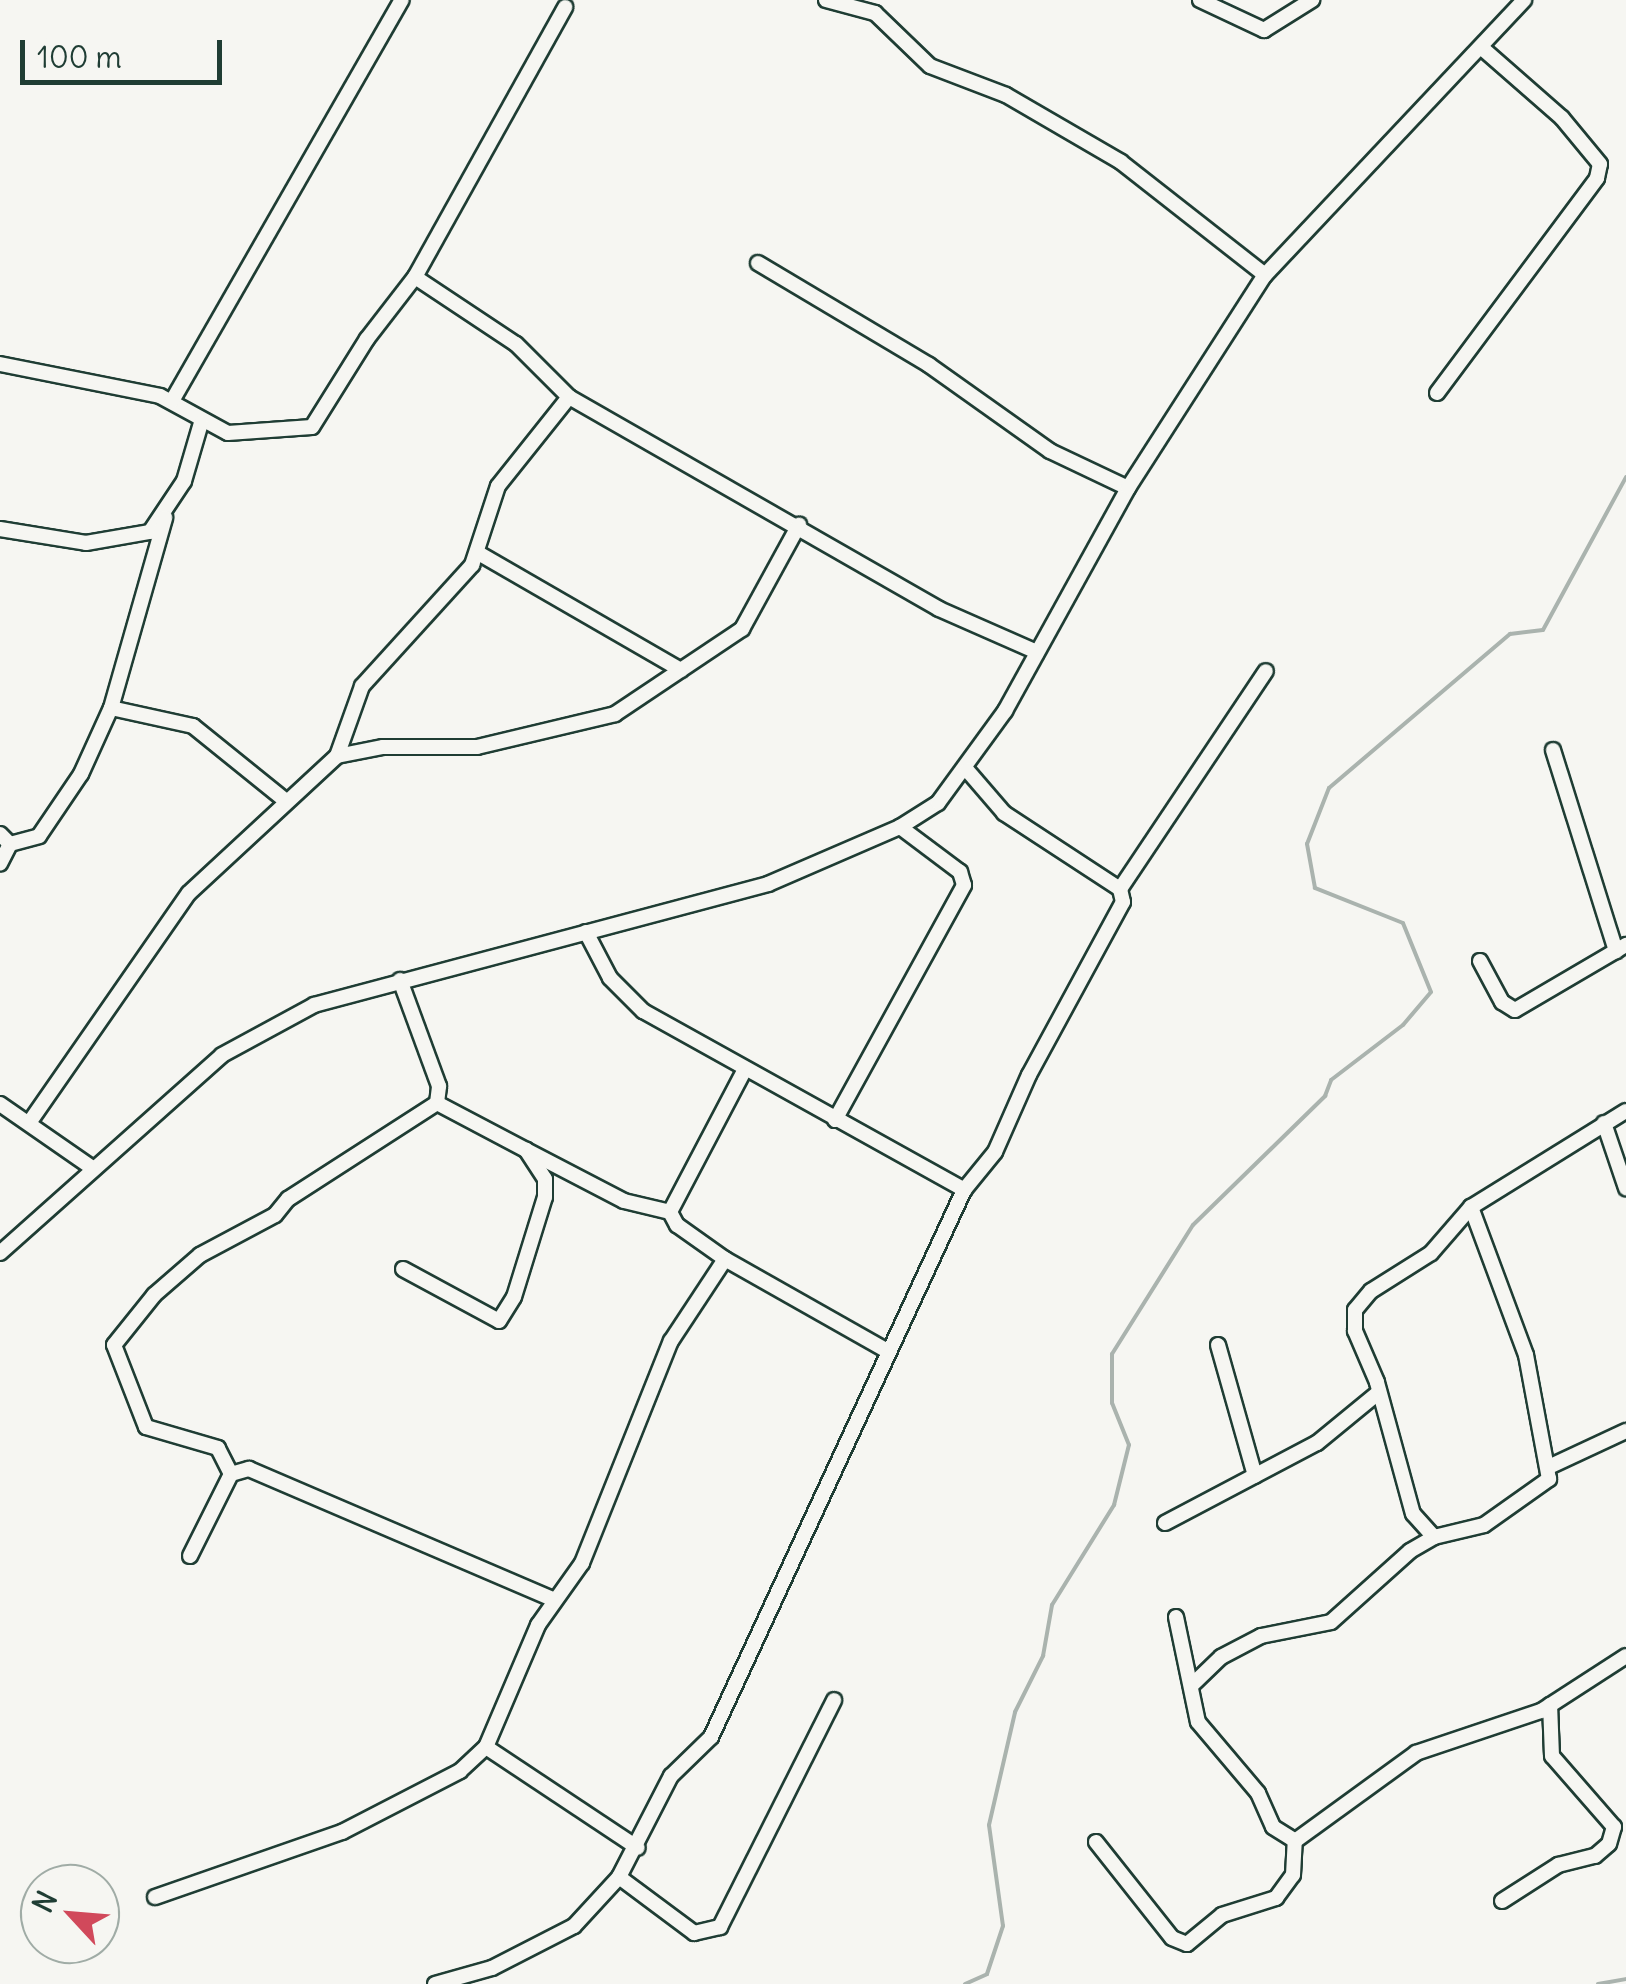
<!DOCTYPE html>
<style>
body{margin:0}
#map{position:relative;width:1626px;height:1984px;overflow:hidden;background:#f6f6f2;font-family:Delius,sans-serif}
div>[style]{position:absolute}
.stream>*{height:4px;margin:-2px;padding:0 2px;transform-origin:2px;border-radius:2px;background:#aab3ae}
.roads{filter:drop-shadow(2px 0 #1f3d34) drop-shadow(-2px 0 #1f3d34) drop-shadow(0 2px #1f3d34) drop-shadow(0 -2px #1f3d34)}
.street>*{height:14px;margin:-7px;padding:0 7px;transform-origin:7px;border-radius:7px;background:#f6f6f2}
span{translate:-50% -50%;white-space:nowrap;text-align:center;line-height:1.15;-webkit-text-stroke:10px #f6f6f2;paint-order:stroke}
.north{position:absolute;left:20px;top:1864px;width:100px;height:100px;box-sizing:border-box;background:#f6f6f2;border:2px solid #a0aca6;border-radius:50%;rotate:296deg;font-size:28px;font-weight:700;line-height:40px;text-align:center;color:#1f3d34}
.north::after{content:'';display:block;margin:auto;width:35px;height:45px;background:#d1495b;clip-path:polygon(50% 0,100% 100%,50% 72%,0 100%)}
.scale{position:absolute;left:20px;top:40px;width:202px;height:45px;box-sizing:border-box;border:5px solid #1f3d34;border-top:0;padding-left:12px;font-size:30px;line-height:35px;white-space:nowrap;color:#1f3d34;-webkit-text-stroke:8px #f6f6f2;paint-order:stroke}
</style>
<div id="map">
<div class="stream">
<i style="left:965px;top:1984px;width:24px;rotate:-24deg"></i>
<i style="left:987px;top:1974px;width:51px;rotate:-71.6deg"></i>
<i style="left:1003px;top:1926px;width:102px;rotate:-97.9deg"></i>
<i style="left:989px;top:1825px;width:116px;rotate:-77deg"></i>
<i style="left:1015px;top:1712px;width:63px;rotate:-63.4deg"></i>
<i style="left:1043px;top:1656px;width:52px;rotate:-80deg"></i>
<i style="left:1052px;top:1605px;width:118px;rotate:-58.2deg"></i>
<i style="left:1114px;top:1505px;width:62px;rotate:-76deg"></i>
<i style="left:1129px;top:1445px;width:45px;rotate:-112deg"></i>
<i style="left:1112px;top:1403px;width:49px;rotate:-90deg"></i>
<i style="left:1112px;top:1354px;width:152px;rotate:-57.9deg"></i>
<i style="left:1193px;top:1225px;width:185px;rotate:-44.3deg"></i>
<i style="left:1325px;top:1096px;width:17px;rotate:-69deg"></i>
<i style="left:1331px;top:1080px;width:91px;rotate:-37.4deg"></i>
<i style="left:1403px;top:1025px;width:43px;rotate:-49.7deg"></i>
<i style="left:1431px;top:992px;width:74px;rotate:-112.1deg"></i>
<i style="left:1403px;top:923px;width:95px;rotate:-158.3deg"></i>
<i style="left:1315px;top:888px;width:45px;rotate:-100.3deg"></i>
<i style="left:1307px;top:844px;width:60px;rotate:-68.6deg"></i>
<i style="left:1329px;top:788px;width:238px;rotate:-40.4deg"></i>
<i style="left:1510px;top:634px;width:33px;rotate:-7deg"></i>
<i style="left:1543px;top:630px;width:174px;rotate:-61.5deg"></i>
<i style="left:1598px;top:1984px;width:28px;rotate:-10deg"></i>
</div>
<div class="roads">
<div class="street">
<i style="left:826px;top:0;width:51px;rotate:14.9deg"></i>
<i style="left:875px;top:13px;width:76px;rotate:43.9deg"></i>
<i style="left:930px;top:66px;width:81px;rotate:20.9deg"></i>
<i style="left:1006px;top:95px;width:133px;rotate:30.2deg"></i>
<i style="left:1121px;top:162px;width:183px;rotate:38.1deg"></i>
<i style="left:1200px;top:0;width:71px;rotate:25.1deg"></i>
<i style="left:1264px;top:30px;width:57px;rotate:-32deg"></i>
<i style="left:758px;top:263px;width:199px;rotate:30.8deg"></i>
<i style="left:929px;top:365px;width:148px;rotate:35.4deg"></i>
<i style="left:1050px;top:451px;width:86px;rotate:25.4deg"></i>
<i style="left:415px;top:277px;width:121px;rotate:33.6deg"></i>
<i style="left:516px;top:344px;width:75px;rotate:45deg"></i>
<i style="left:569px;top:397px;width:426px;rotate:29.8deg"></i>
<i style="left:939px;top:609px;width:107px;rotate:23.7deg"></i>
<i style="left:0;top:364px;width:163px;rotate:11.3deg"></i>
<i style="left:160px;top:396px;width:77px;rotate:28.6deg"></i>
<i style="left:228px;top:433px;width:84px;rotate:-4.1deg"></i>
<i style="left:312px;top:427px;width:104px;rotate:-58deg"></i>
<i style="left:367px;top:339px;width:78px;rotate:-52.3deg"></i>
<i style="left:415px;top:277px;width:309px;rotate:-60.9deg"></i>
<i style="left:1437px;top:393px;width:268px;rotate:-53.3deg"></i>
<i style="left:1597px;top:178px;width:14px;rotate:-78deg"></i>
<i style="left:1600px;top:164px;width:60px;rotate:-129.6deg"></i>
<i style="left:1562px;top:118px;width:108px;rotate:-138.8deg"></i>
<i style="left:172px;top:401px;width:462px;rotate:-60.2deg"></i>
<i style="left:0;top:529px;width:87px;rotate:9.2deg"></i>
<i style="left:86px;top:543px;width:65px;rotate:-9.8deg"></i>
<i style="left:150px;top:532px;width:61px;rotate:-56.3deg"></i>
<i style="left:184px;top:481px;width:60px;rotate:-73.7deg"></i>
<i style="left:480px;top:554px;width:232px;rotate:30deg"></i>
<i style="left:111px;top:708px;width:84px;rotate:12.4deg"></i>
<i style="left:193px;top:726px;width:119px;rotate:38.9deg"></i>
<i style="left:1553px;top:750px;width:211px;rotate:72.6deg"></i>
<i style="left:337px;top:756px;width:74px;rotate:-70.3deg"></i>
<i style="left:362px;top:686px;width:164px;rotate:-47.7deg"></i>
<i style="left:472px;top:565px;width:83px;rotate:-71.8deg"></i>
<i style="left:498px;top:486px;width:114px;rotate:-51.4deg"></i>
<i style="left:0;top:834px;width:14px;rotate:45deg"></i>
<i style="left:10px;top:844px;width:22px;rotate:117deg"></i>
<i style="left:10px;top:844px;width:30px;rotate:-15deg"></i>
<i style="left:39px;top:836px;width:75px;rotate:-55.9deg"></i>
<i style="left:81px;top:774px;width:72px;rotate:-65.6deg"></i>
<i style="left:111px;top:708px;width:198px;rotate:-74.1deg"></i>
<i style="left:1120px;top:889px;width:262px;rotate:-56.2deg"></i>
<i style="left:586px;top:932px;width:52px;rotate:62.4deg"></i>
<i style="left:610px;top:978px;width:47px;rotate:45deg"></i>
<i style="left:643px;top:1011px;width:368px;rotate:29.1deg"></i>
<i style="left:1480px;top:961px;width:47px;rotate:61.8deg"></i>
<i style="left:1502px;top:1002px;width:15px;rotate:32deg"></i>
<i style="left:1515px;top:1010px;width:129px;rotate:-30.4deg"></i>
<i style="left:744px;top:1071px;width:159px;rotate:117.7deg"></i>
<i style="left:670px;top:1212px;width:15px;rotate:62deg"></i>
<i style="left:677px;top:1225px;width:59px;rotate:35.3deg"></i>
<i style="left:725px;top:1259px;width:185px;rotate:29.5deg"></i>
<i style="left:0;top:1104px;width:111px;rotate:34.7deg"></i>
<i style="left:835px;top:1120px;width:268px;rotate:-61.2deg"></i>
<i style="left:964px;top:885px;width:14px;rotate:-107deg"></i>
<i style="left:960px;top:872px;width:75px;rotate:-143.1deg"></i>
<i style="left:29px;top:1123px;width:280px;rotate:-55.2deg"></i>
<i style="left:189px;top:893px;width:202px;rotate:-42.8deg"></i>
<i style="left:337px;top:756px;width:47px;rotate:-11.1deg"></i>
<i style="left:383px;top:747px;width:94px"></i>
<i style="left:477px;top:747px;width:142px;rotate:-13.4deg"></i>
<i style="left:615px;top:714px;width:153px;rotate:-33.8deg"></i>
<i style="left:742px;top:629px;width:119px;rotate:-61.3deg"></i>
<i style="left:1604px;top:1123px;width:69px;rotate:71.3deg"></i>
<i style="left:526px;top:1150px;width:110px;rotate:27.5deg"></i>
<i style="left:624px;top:1201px;width:47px;rotate:13.4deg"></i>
<i style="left:0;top:1253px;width:297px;rotate:-41.7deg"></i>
<i style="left:222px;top:1055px;width:105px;rotate:-28.5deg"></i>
<i style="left:314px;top:1005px;width:470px;rotate:-14.9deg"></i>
<i style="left:768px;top:884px;width:144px;rotate:-23.4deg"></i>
<i style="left:900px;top:827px;width:45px;rotate:-32.3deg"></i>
<i style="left:938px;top:803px;width:114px;rotate:-53.9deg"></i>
<i style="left:1005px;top:711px;width:255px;rotate:-61.1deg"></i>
<i style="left:1128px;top:488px;width:253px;rotate:-57.3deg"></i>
<i style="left:1265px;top:275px;width:378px;rotate:-46.7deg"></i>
<i style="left:403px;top:1269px;width:109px;rotate:28.4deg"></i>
<i style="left:499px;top:1321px;width:28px;rotate:-58deg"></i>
<i style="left:514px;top:1297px;width:105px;rotate:-72.8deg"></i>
<i style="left:545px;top:1197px;width:18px;rotate:-90deg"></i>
<i style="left:545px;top:1179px;width:35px;rotate:-123deg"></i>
<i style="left:526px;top:1150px;width:101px;rotate:-152.2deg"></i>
<i style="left:1218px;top:1345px;width:136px;rotate:74.2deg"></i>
<i style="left:1551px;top:1466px;width:83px;rotate:-25deg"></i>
<i style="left:231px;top:1474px;width:29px;rotate:-117deg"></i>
<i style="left:218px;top:1448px;width:75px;rotate:-163.7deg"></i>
<i style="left:146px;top:1427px;width:88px;rotate:-111.3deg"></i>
<i style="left:114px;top:1345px;width:64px;rotate:-51.3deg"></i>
<i style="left:154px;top:1295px;width:61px;rotate:-41deg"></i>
<i style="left:200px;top:1255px;width:85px;rotate:-28.1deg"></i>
<i style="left:275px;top:1215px;width:21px;rotate:-51deg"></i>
<i style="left:288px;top:1199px;width:177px;rotate:-32.8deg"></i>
<i style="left:437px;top:1103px;width:17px;rotate:-83deg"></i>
<i style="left:439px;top:1086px;width:113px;rotate:-110.2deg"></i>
<i style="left:1165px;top:1523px;width:172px;rotate:-27.8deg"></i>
<i style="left:1317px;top:1443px;width:80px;rotate:-39.4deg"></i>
<i style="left:1434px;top:1537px;width:31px;rotate:-132deg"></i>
<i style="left:1413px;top:1514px;width:137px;rotate:-105.3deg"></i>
<i style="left:1377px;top:1382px;width:56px;rotate:-113.3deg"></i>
<i style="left:1355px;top:1331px;width:21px;rotate:-90deg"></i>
<i style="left:1355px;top:1310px;width:25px;rotate:-50deg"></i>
<i style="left:1371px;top:1291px;width:71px;rotate:-32.3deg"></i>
<i style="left:1431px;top:1253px;width:61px;rotate:-49deg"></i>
<i style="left:1471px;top:1207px;width:182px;rotate:-31.8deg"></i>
<i style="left:190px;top:1556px;width:92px;rotate:-63.4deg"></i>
<i style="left:231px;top:1474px;width:19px;rotate:-16deg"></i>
<i style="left:249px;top:1469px;width:332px;rotate:23.2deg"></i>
<i style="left:1176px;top:1617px;width:107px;rotate:78.2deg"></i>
<i style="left:1198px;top:1722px;width:93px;rotate:49.8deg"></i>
<i style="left:1258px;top:1793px;width:37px;rotate:66deg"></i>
<i style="left:1273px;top:1827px;width:26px;rotate:32deg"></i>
<i style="left:1295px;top:1841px;width:150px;rotate:-36deg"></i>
<i style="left:1416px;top:1753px;width:132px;rotate:-18.6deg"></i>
<i style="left:1541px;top:1711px;width:101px;rotate:-32.9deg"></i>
<i style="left:1192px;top:1685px;width:40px;rotate:-44deg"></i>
<i style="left:1221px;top:1657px;width:45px;rotate:-27.7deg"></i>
<i style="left:1261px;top:1636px;width:71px;rotate:-11.3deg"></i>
<i style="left:1331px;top:1622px;width:106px;rotate:-41.9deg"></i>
<i style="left:1410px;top:1551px;width:28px;rotate:-30deg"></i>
<i style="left:1434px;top:1537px;width:51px;rotate:-13.5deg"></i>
<i style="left:1484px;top:1525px;width:80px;rotate:-35.3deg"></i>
<i style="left:1549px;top:1479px;width:126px;rotate:-100.5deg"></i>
<i style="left:1526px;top:1355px;width:158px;rotate:-110.4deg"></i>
<i style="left:486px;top:1747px;width:182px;rotate:33.6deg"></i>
<i style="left:1096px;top:1842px;width:122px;rotate:51.6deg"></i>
<i style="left:1172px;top:1938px;width:16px;rotate:22deg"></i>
<i style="left:1187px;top:1944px;width:45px;rotate:-39.6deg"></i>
<i style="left:1222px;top:1915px;width:57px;rotate:-17.5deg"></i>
<i style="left:1276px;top:1898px;width:29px;rotate:-54deg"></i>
<i style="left:1293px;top:1875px;width:34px;rotate:-87deg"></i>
<i style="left:619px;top:1877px;width:94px;rotate:36.7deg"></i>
<i style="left:694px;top:1933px;width:27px;rotate:-13deg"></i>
<i style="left:720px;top:1927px;width:254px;rotate:-63.3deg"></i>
<i style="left:155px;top:1897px;width:198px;rotate:-19.2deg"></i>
<i style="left:342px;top:1832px;width:133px;rotate:-27.3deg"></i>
<i style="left:460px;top:1771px;width:35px;rotate:-43deg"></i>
<i style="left:486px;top:1747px;width:133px;rotate:-66.9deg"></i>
<i style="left:538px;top:1625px;width:76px;rotate:-54.6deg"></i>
<i style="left:582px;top:1563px;width:239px;rotate:-68.2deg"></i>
<i style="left:671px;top:1341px;width:98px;rotate:-56.6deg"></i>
<i style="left:1502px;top:1901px;width:67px;rotate:-32.7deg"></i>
<i style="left:1558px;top:1865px;width:38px;rotate:-14deg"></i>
<i style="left:1595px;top:1856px;width:18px;rotate:-41deg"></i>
<i style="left:1609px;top:1844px;width:18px;rotate:-74deg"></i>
<i style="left:1614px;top:1827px;width:94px;rotate:-131.1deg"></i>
<i style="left:1552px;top:1756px;width:51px;rotate:-92.2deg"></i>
<i style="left:435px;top:1984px;width:59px;rotate:-15.7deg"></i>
<i style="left:492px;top:1968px;width:92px;rotate:-27.1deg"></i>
<i style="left:574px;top:1926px;width:67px;rotate:-47.4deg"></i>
<i style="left:619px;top:1877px;width:114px;rotate:-62.8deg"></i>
<i style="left:671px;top:1776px;width:56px;rotate:-44.3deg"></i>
<i style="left:711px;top:1737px;width:603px;rotate:-65.18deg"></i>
<i style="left:964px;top:1190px;width:49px;rotate:-50.8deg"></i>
<i style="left:995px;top:1152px;width:84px;rotate:-66.2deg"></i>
<i style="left:1029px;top:1075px;width:197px;rotate:-61.5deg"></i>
<i style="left:1123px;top:902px;width:13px;rotate:-103deg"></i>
<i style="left:1120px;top:889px;width:139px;rotate:-146.8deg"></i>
<i style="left:1004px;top:813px;width:57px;rotate:-130.7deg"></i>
</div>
</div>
<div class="north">N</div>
<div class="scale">100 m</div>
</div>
